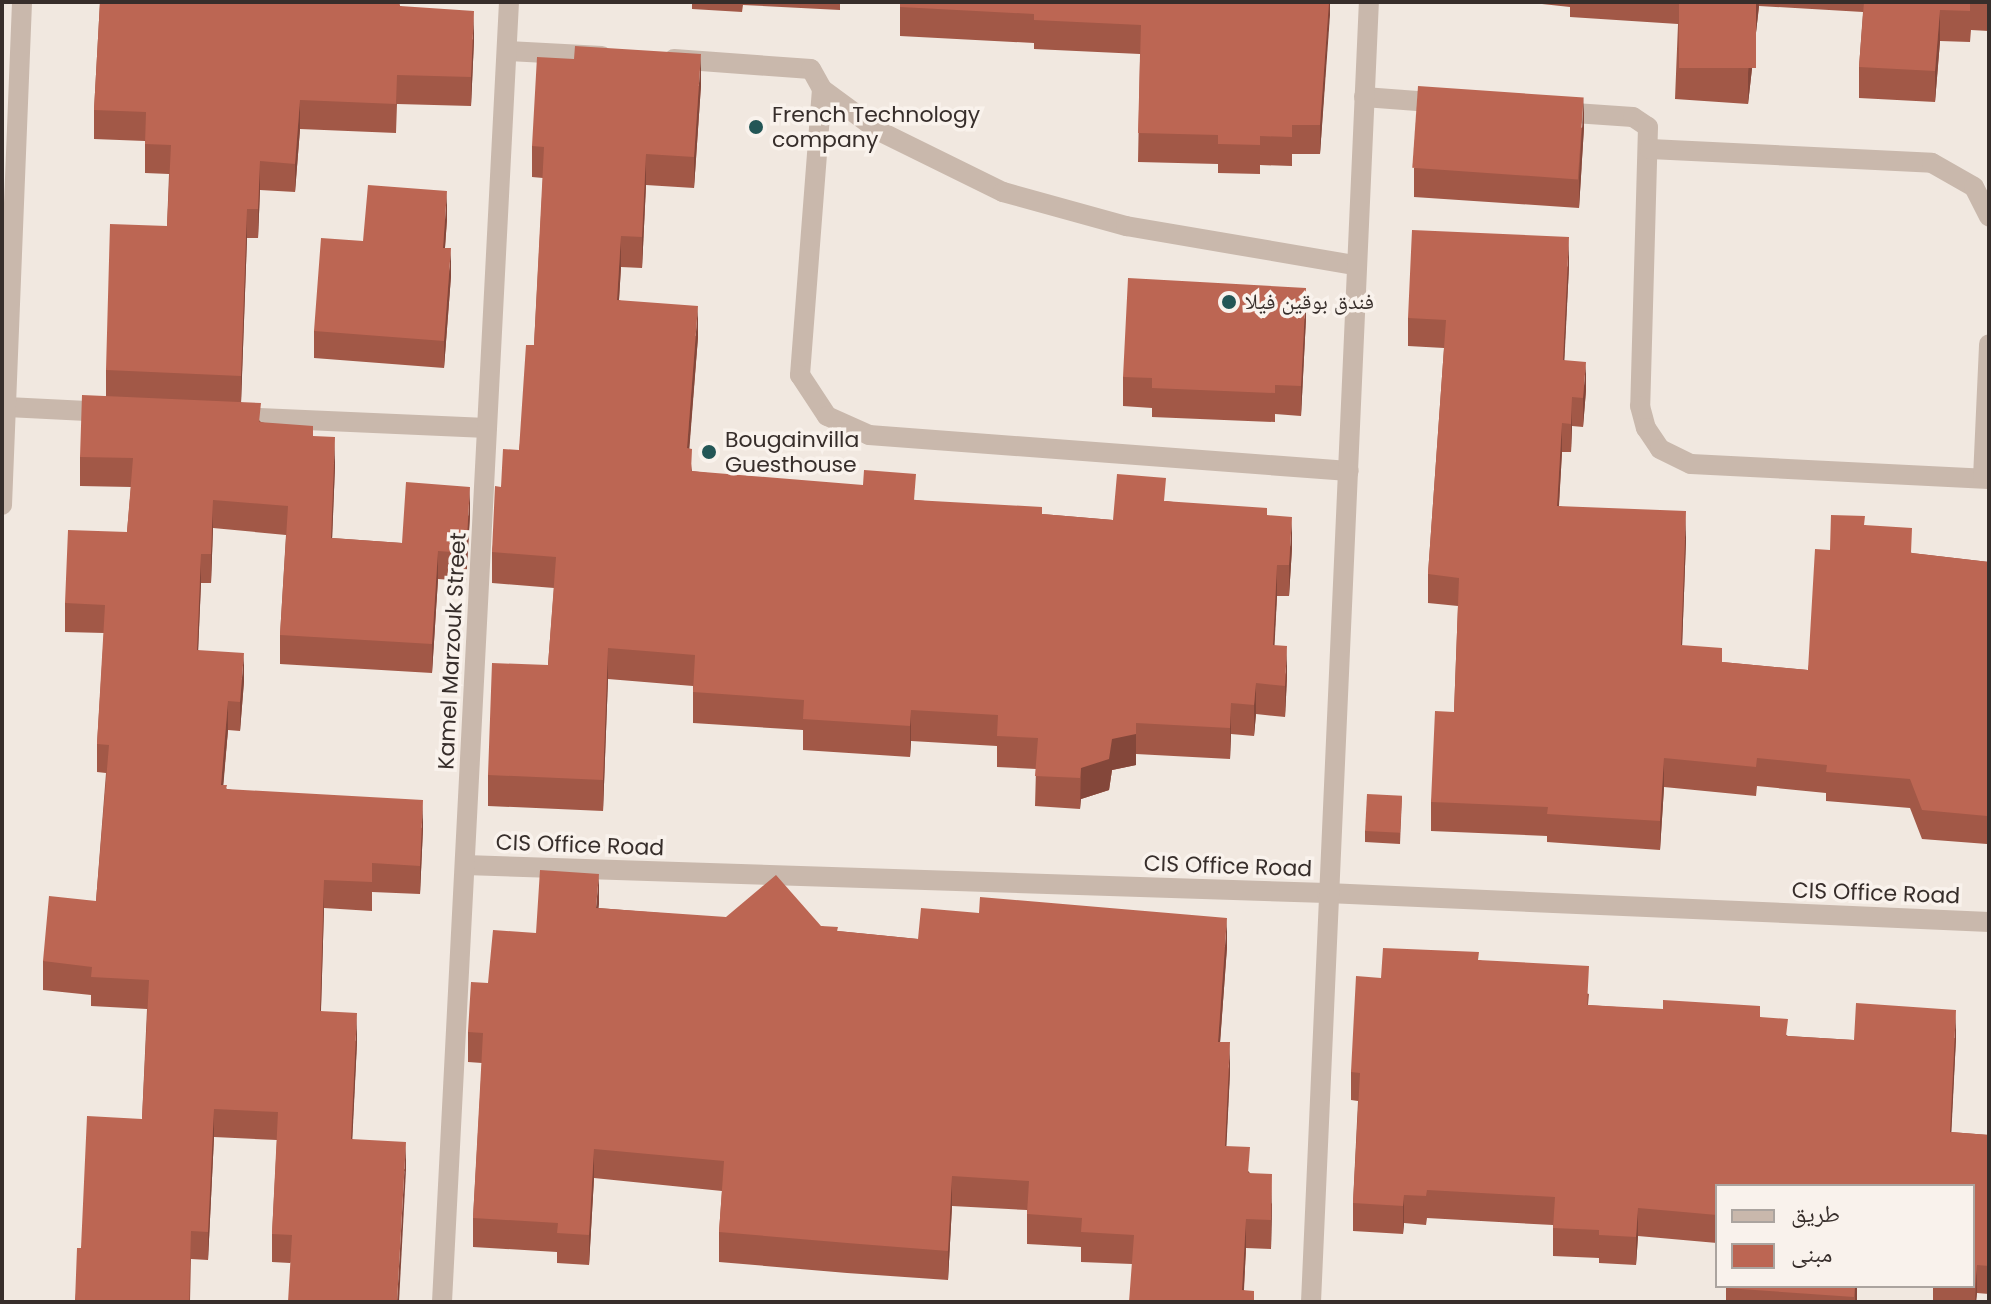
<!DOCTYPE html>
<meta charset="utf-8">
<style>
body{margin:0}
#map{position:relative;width:1991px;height:1304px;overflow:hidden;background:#f1e8e0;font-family:Poppins,"Noto Naskh Arabic",sans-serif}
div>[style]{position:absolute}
.minor>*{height:20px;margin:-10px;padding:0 10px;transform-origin:10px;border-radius:10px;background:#c9b8ac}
.wall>*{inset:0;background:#a25847;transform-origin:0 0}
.shaded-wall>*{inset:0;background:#84473a;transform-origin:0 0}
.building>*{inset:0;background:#bc6653;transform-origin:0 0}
.dots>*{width:22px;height:22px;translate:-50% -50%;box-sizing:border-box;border:4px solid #f9f2ec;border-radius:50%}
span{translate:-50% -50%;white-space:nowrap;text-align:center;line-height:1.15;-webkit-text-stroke:7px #f9f2ec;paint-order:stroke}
.poi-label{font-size:22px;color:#372e2b}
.left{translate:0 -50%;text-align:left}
.street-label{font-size:22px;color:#372e2b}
.frame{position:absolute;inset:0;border:4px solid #372e2b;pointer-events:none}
.legend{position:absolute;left:1715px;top:1184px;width:260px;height:104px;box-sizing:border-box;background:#f9f2ec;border:2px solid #aba49f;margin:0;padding:10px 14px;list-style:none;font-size:24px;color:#372e2b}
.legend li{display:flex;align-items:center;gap:16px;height:40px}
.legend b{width:40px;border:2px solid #aba49f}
</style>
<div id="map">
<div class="minor">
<i style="left:507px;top:51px;width:95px;rotate:3deg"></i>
<i style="left:674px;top:59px;width:137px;rotate:4.2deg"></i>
<i style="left:811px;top:69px;width:23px;rotate:61deg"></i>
<i style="left:822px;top:89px;width:287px;rotate:94.4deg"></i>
<i style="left:800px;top:375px;width:49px;rotate:56.6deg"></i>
<i style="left:827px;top:416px;width:46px;rotate:24.3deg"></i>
<i style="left:869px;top:435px;width:481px;rotate:4.3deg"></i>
<i style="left:822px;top:89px;width:71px;rotate:36.4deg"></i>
<i style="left:879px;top:131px;width:138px;rotate:26.2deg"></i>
<i style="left:1003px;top:192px;width:128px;rotate:15.5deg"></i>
<i style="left:1126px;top:226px;width:232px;rotate:9.7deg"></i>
<i style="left:1364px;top:97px;width:80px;rotate:4.3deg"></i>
<i style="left:1560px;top:112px;width:73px;rotate:3.9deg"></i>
<i style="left:1633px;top:117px;width:18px;rotate:34deg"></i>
<i style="left:1648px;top:127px;width:279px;rotate:91.6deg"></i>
<i style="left:1640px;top:406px;width:23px;rotate:75deg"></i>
<i style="left:1646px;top:428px;width:25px;rotate:56deg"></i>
<i style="left:1660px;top:449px;width:34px;rotate:26deg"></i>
<i style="left:1691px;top:464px;width:298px;rotate:2.9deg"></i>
<i style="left:1650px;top:149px;width:282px;rotate:2.8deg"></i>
<i style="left:1932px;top:163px;width:48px;rotate:29.7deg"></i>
<i style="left:1974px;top:187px;width:33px;rotate:63deg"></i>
<i style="left:7px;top:407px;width:100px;rotate:2.9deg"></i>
<i style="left:235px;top:417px;width:252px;rotate:2.5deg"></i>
<i style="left:1983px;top:478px;width:134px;rotate:-87.4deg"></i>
<i style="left:2px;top:505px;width:503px;rotate:-87.72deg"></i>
<i style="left:465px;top:865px;width:862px;rotate:1.86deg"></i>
<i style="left:1327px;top:893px;width:663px;rotate:2.51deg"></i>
<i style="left:442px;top:1302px;width:1302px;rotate:-87.05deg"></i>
<i style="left:1311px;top:1302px;width:1301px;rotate:-87.45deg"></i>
</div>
<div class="wall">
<i style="clip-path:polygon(100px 2px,399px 2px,400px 6px,474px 40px,471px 106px,397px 104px,396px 133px,300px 129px,295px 192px,260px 190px,258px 238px,247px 238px,241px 402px,261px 422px,313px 436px,335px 466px,332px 538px,402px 543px,470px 515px,466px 581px,438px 579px,432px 673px,280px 664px,280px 635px,286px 535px,213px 528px,211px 583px,201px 583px,198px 650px,244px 681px,240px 731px,228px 730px,223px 785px,227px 789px,423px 828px,420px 894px,372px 892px,372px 911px,324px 908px,321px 1011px,357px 1042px,352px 1139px,406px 1170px,290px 1263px,272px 1262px,272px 1234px,277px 1140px,214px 1137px,208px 1260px,191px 1259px,190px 1302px,75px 1302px,81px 1248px,142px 1119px,147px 1009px,91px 1006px,91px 995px,43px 990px,43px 961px,96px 901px,106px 773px,97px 772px,97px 744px,104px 633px,65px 632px,65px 603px,127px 532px,131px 487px,80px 486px,80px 457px,106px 396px,106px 370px,167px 226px,169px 174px,145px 173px,145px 141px,94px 139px,94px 110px)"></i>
<i style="clip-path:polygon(692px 2px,840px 2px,840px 10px,743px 5px,742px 12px,692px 9px)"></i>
<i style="clip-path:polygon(900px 2px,1330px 2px,1320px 154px,1292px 154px,1292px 166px,1260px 165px,1260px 174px,1218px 173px,1218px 164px,1138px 162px,1140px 54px,1034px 49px,1034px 43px,900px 36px)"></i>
<i style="clip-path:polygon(1542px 2px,1989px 2px,1989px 31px,1971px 30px,1970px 42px,1940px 41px,1935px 102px,1859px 98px,1859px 67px,1863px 12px,1759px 6px,1748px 104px,1675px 99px,1678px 24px,1570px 17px,1570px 7px,1542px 4px)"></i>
<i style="clip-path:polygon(701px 85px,694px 188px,646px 185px,642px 268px,621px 267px,619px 300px,698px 337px,689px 448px,692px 471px,916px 500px,1042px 514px,1113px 520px,1166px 501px,1267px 515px,1292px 548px,1289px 596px,1277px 596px,1274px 645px,1287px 677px,1285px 717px,1256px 714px,1254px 736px,1231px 734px,1230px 759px,1136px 754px,1136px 765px,1112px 770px,1109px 790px,1081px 799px,1080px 809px,1035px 806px,1036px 769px,997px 767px,997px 746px,911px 741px,910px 757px,803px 750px,803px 730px,693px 723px,693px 686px,608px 679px,603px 811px,488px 806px,488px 775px,548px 665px,554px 588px,492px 583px,492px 552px,501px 487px,519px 450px,534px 345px,543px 178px,532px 177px,532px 146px)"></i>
<i style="clip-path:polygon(1584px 127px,1579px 208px,1414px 197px,1414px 168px)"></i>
<i style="clip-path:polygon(447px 219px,445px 248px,451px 276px,444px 368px,314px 358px,314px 331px,363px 241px)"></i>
<i style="clip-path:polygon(1569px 266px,1564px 360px,1586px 390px,1583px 427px,1572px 426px,1571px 452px,1562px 452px,1559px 506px,1686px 540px,1682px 646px,1722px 662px,1808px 670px,1830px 550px,1865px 525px,1912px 553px,1989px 562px,1989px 838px,1987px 844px,1922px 839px,1910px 808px,1826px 801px,1826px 793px,1757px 786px,1756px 796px,1664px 787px,1660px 850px,1547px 842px,1547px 836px,1431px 831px,1431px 802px,1454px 712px,1458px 606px,1428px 603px,1428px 574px,1444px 348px,1408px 346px,1408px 318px)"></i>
<i style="clip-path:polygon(1306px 318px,1301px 416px,1275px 414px,1275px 422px,1152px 417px,1152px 408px,1123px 406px,1123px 377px)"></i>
<i style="clip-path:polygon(1402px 796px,1400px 844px,1365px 842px,1365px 831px)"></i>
<i style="clip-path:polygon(599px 908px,821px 926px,838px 931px,918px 939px,1227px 947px,1220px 1042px,1230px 1072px,1226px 1146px,1250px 1173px,1272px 1204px,1271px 1249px,1246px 1248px,1244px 1290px,1254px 1302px,1132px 1264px,1081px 1262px,1081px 1247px,1027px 1244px,1027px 1210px,952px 1206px,948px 1280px,847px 1273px,719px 1262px,719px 1232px,722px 1191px,594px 1178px,589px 1265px,557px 1263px,557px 1252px,473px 1247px,473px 1218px,482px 1063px,468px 1062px,468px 1032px,488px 983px,536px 933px)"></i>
<i style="clip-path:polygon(1479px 960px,1589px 994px,1588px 1005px,1760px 1017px,1788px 1036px,1854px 1040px,1956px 1038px,1951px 1132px,1989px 1135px,1989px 1294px,1977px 1293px,1976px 1302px,1933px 1302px,1933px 1286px,1973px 1286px,1973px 1186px,1717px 1186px,1717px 1243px,1638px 1236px,1636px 1265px,1599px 1263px,1599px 1258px,1553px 1256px,1553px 1225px,1427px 1218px,1426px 1225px,1404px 1223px,1403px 1234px,1353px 1231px,1353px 1203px,1358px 1101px,1351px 1100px,1351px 1072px,1381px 978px)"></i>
<i style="left:1726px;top:1286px;width:131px;height:16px"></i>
</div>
<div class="shaded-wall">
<i style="clip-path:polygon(1329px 2px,1330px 2px,1330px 15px,1320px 154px,1320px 125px)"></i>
<i style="clip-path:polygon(1756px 2px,1759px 2px,1759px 6px,1748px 104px,1748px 73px)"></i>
<i style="clip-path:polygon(1940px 10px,1940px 41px,1935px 102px,1935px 71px)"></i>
<i style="clip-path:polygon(474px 11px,474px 40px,471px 106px,471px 77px)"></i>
<i style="clip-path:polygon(701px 54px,701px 85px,694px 188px,694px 157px)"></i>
<i style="clip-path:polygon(1584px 97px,1584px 127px,1579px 208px,1579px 178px)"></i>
<i style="clip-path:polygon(300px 100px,300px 129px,295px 192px,295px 164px)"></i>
<i style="clip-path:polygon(646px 154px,646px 185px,642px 268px,642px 237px)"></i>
<i style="clip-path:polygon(260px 161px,260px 190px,258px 238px,258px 209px)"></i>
<i style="clip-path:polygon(447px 191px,447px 219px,443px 275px,443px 248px)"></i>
<i style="clip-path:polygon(247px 209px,247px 238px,241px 404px,241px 376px)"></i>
<i style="clip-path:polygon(621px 236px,621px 267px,617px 330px,617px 300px)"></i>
<i style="clip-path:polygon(1569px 237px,1569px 266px,1563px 389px,1563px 360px)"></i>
<i style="clip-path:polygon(451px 248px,451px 276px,444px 368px,444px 341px)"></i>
<i style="clip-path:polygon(1306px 288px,1306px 318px,1301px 416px,1301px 386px)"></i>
<i style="clip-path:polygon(698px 306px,698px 337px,687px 479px,687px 448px)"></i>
<i style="clip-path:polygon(1586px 362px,1586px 390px,1583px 427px,1583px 398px)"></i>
<i style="clip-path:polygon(1572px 397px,1572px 426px,1571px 452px,1571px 424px)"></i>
<i style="clip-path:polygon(1562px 423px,1562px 452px,1557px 535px,1557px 506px)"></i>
<i style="clip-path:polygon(335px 437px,335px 466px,331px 567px,331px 538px)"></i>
<i style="clip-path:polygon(470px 487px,470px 515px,466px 581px,466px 553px)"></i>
<i style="clip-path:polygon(213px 500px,213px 528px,211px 583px,211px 554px)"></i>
<i style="clip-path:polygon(1686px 511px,1686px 540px,1681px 674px,1681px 645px)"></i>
<i style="clip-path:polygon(1292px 517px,1292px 548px,1289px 596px,1289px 565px)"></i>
<i style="clip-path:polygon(438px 551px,438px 579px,432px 673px,432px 644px)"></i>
<i style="clip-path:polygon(201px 554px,201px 583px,197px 678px,197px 650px)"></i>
<i style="clip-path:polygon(1277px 565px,1277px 596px,1273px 676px,1273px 645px)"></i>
<i style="clip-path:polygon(1287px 646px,1287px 677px,1285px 717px,1285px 686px)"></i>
<i style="clip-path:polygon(608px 648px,608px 679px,603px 811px,603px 780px)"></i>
<i style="clip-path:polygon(244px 653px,244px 681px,240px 731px,240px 702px)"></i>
<i style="clip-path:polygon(1256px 683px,1256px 714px,1254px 736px,1254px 705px)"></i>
<i style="clip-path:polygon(228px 701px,228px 730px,221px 813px,221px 785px)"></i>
<i style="clip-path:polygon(1231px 703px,1231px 734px,1230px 759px,1230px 728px)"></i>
<i style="clip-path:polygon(911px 710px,911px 741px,910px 757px,910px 726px)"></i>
<i style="clip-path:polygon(1136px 723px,1136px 765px,1112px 770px,1109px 790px,1081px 799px,1080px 809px,1081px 768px,1112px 739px)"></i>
<i style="clip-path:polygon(1664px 758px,1664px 787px,1660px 850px,1660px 821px)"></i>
<i style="clip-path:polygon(423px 800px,423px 828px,420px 894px,420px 866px)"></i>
<i style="clip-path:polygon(1989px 810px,1989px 838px,1987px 844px,1987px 816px)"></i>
<i style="clip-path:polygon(599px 874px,599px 904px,596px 937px,596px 908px)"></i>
<i style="clip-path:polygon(324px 880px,324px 908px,320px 1040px,320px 1011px)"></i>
<i style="clip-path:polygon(1227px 918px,1227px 947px,1218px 1071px,1218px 1042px)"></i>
<i style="clip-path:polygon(1956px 1010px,1956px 1038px,1950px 1160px,1950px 1132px)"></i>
<i style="clip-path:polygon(357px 1013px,357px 1042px,351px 1167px,351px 1139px)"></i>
<i style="clip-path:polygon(1230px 1042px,1230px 1072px,1225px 1176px,1225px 1146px)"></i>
<i style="clip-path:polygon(214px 1109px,214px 1137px,208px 1260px,208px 1232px)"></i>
<i style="clip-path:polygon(406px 1142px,406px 1170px,399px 1302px,397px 1302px)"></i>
<i style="clip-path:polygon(594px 1149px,594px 1178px,589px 1265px,589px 1235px)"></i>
<i style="clip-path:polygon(1272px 1174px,1272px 1204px,1271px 1249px,1271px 1220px)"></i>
<i style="clip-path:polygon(952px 1176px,952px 1206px,948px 1280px,948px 1251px)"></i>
<i style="clip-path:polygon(1404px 1195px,1404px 1223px,1403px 1234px,1403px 1206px)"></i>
<i style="clip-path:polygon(1638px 1208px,1638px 1236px,1636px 1265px,1636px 1237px)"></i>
<i style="clip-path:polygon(1246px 1219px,1246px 1248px,1243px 1302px,1242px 1290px)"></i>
<i style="clip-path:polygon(1977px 1265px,1977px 1293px,1976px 1302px,1975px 1302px)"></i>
<i style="left:1855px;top:1286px;width:2px;height:16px"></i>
</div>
<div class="building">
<i style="clip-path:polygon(100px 2px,398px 2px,400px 6px,474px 11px,471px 77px,397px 75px,396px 104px,300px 100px,295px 164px,260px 161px,258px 209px,247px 209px,241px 376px,106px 370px,110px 224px,167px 226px,171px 145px,145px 144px,146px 112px,94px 110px)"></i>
<i style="clip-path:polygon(900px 2px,1329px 2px,1320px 125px,1292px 125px,1292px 137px,1260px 136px,1260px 145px,1218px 144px,1218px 135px,1138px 133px,1141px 25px,1034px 20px,1034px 14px,900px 7px)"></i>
<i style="left:1679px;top:2px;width:77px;height:66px"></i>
<i style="clip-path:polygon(1864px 2px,1970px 2px,1970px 11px,1940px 10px,1935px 71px,1859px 67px)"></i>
<i style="clip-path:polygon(575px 46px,701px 54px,694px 157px,646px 154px,642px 237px,621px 236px,617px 300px,698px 306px,687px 448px,692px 449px,691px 471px,863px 485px,864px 470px,916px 474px,914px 500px,1042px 507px,1042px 514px,1113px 520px,1117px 474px,1166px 478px,1164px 501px,1267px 508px,1267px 515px,1292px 517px,1289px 565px,1277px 565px,1273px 645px,1287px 646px,1285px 686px,1256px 683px,1254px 705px,1231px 703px,1230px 728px,1136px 723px,1136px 734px,1112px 739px,1109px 759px,1081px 768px,1080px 778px,1035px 776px,1038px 738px,997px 736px,998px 715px,911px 710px,910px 726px,803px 719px,804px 700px,693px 692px,695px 655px,608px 648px,603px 780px,488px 775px,492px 663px,548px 665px,556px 557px,492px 552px,495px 486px,501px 487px,503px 449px,519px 450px,526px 345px,534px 345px,544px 147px,532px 146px,537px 57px,574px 59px)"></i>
<i style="left:1418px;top:86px;width:166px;height:82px;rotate:4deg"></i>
<i style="clip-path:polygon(368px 185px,447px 191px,443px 248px,451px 248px,444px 341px,314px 331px,321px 238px,363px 241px)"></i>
<i style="clip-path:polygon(1412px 230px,1569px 237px,1563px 360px,1586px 362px,1583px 398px,1572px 397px,1571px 424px,1562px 423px,1557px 506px,1686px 511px,1681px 645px,1722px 648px,1722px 662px,1808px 670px,1815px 549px,1830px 550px,1831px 515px,1865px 516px,1864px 525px,1912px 528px,1911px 553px,1989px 562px,1989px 810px,1987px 816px,1922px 810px,1910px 779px,1826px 772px,1827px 765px,1757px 758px,1756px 767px,1664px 758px,1660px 821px,1547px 814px,1548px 807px,1431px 802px,1435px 711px,1454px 712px,1459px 578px,1428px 574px,1446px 320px,1408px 318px)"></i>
<i style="clip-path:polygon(1128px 278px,1306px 288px,1301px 386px,1275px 385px,1275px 393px,1152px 388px,1152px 378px,1123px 377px)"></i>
<i style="clip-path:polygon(82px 395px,261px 403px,259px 422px,313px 426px,313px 436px,335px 437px,331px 538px,402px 543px,406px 482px,470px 487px,466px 553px,438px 551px,432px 644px,280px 635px,288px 506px,213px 500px,211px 554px,201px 554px,197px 650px,244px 653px,240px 702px,228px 701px,221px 785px,227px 785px,226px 789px,423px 800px,420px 866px,372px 863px,372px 882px,324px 880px,320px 1011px,357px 1013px,351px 1139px,406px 1142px,397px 1302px,288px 1302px,292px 1235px,272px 1234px,278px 1112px,214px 1109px,208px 1232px,191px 1231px,189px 1302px,75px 1302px,77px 1248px,81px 1248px,87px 1116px,142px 1119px,149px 980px,91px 977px,92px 967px,43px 961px,49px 896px,96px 901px,109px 745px,97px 744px,105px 605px,65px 603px,68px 530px,127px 532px,133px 458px,80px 457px)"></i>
<i style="left:1367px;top:794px;width:35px;height:37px;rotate:3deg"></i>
<i style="clip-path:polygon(540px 870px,599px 874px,596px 908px,726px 917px,776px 875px,821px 926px,838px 927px,837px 931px,918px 939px,921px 908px,979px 913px,980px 897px,1227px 918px,1218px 1042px,1230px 1042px,1225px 1146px,1250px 1147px,1248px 1173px,1272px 1174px,1271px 1220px,1246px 1219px,1242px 1290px,1254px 1291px,1254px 1302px,1129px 1302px,1134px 1235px,1081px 1232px,1082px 1218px,1027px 1214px,1029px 1181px,952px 1176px,948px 1251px,847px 1243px,719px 1232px,724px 1161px,594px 1149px,589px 1235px,557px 1233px,558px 1223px,473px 1218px,483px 1033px,468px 1032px,471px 982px,488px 983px,493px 930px,536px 933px)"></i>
<i style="clip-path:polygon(1383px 948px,1479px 952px,1478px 960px,1589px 966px,1587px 1005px,1663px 1009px,1663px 1000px,1760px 1006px,1760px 1017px,1788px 1019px,1786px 1036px,1854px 1040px,1856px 1003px,1956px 1010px,1950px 1132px,1989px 1135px,1989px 1266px,1977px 1265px,1975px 1287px,1968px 1286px,1973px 1286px,1973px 1186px,1717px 1186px,1717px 1215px,1638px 1208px,1636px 1237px,1599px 1235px,1599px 1230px,1553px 1228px,1555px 1197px,1427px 1190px,1426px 1196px,1404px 1195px,1403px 1206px,1353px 1203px,1360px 1073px,1351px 1072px,1356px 976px,1381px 978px)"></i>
<i style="clip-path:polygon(1726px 1286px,1855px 1286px,1854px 1297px,1726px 1288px)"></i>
<i style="clip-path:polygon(504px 1301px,558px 1302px,504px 1302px)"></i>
</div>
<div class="dots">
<i style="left:756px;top:127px;background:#235656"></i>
<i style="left:1229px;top:302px;background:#235656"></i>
<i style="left:709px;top:452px;background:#235656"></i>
</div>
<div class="poi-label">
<span class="left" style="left:772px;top:127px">French Technology<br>company</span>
<span class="left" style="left:1245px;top:302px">فندق بوقين فيلا</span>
<span class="left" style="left:725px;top:452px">Bougainvilla<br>Guesthouse</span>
</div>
<div class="street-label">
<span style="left:452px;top:651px;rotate:-87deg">Kamel Marzouk Street</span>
<span style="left:580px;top:845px;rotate:2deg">CIS Office Road</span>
<span style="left:1228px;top:866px;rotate:2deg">CIS Office Road</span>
<span style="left:1876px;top:893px;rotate:2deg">CIS Office Road</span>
</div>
<div class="frame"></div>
<ul class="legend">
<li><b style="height:10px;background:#c9b8ac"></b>طريق</li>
<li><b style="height:22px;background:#bc6653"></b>مبنى</li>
</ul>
</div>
